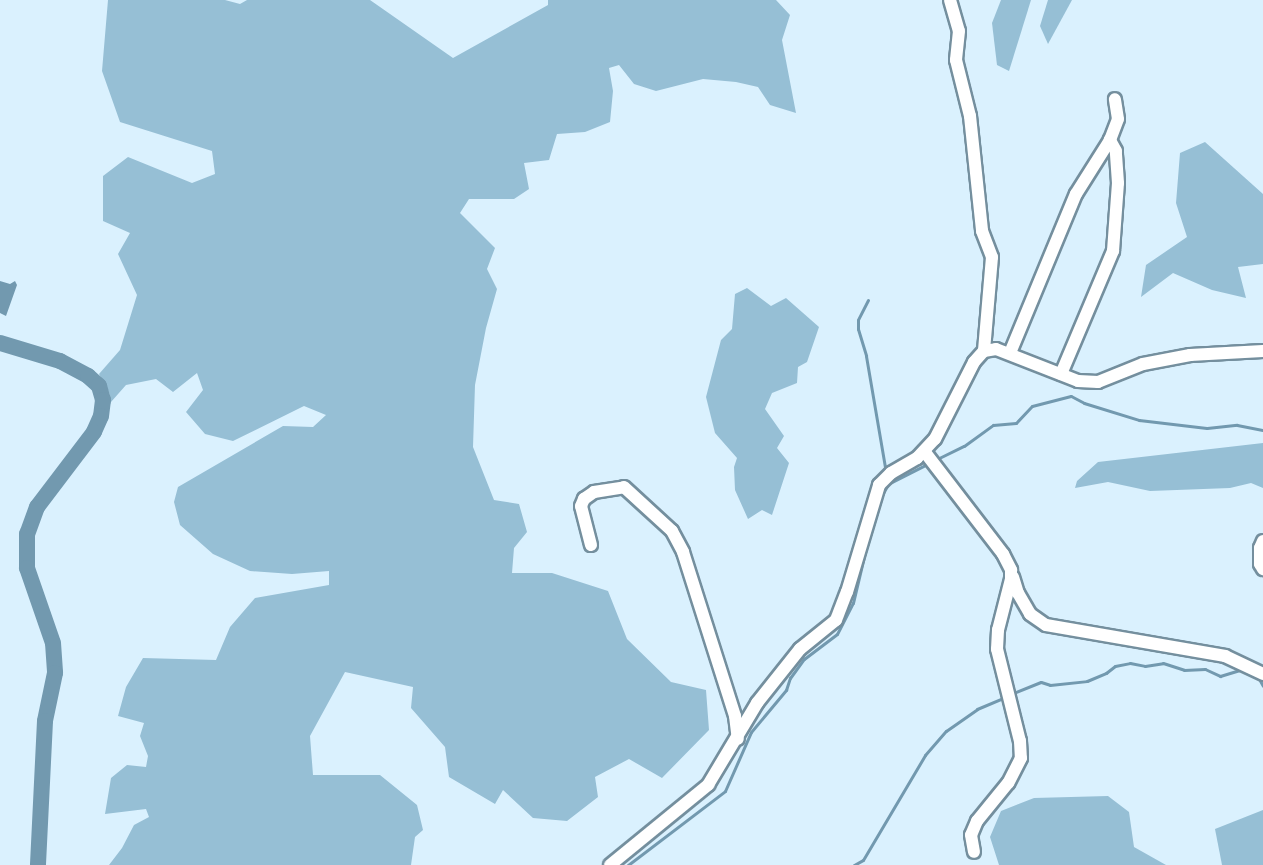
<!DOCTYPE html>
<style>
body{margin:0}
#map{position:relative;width:1263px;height:865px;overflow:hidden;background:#daf1fe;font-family:"IBM Plex Serif",serif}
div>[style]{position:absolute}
.forest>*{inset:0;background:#96bfd5}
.water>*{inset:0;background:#7299af}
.stream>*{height:3px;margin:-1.5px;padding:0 1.5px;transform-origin:1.5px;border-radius:1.5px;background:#7299af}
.river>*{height:16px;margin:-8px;padding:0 8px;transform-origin:8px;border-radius:8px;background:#7299af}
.roads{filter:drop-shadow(2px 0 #748f9e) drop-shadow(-2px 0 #748f9e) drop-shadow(0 2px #748f9e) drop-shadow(0 -2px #748f9e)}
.minor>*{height:12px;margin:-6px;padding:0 6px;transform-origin:6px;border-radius:6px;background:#fff}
span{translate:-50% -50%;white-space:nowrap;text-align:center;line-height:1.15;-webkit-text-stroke:6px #daf1fe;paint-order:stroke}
</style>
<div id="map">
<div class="forest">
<i style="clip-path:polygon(108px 0,225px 0,240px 4px,247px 0,370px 0,453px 58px,548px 5px,548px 0,776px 0,790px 15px,782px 40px,796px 113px,770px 105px,758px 87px,736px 82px,703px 79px,656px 91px,634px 84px,619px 65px,609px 68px,613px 91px,610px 122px,585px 132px,557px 134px,549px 160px,524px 163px,529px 189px,514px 199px,469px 199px,460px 213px,495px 248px,487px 269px,497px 289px,486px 328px,475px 385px,473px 447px,494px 500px,519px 504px,527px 532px,514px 548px,512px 573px,552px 573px,608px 591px,627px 639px,671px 682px,706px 690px,709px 730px,662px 778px,629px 759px,595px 777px,598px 797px,567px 821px,533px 818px,503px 790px,495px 804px,449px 777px,445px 747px,411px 708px,413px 687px,345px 672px,310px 736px,313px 775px,380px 775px,417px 805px,423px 830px,415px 837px,411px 865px,109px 865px,122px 848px,134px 825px,149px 817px,146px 809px,105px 814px,111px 778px,127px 765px,146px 767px,148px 756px,140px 736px,144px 723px,118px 716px,126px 687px,143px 658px,216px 660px,230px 627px,255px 598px,329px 585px,329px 571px,292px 574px,250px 571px,213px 554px,180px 525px,174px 502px,178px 487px,283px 426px,313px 427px,326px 415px,304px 406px,233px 441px,205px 434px,186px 412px,203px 390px,197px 373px,173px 392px,156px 379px,126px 385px,111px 402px,109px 392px,99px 374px,120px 350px,137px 295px,118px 254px,130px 233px,103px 221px,103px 176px,128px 157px,192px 183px,215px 174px,212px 151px,120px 122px,102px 71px)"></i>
<i style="clip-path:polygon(1001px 0,1031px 0,1009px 71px,997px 65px,992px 23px)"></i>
<i style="clip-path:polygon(1048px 0,1072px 0,1048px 44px,1040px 26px)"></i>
<i style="clip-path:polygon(1205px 142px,1263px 194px,1263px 264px,1238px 267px,1246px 298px,1212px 290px,1173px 273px,1141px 297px,1146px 265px,1187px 237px,1176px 203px,1180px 153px)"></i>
<i style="clip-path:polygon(747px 288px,771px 306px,786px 298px,819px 327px,807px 362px,798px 367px,797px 383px,772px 393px,765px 409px,784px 436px,777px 448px,789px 463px,772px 515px,762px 510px,748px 519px,735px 490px,734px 467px,737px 458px,715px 433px,706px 397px,721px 340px,732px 329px,735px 294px)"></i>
<i style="clip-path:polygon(1263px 443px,1263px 488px,1251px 483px,1230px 488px,1150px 491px,1108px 482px,1075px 488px,1077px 481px,1098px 462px)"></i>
<i style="clip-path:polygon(1108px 796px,1129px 812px,1134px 847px,1166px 865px,999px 865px,990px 837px,1001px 811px,1034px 798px)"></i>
<i style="clip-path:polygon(1263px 810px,1263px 865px,1222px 865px,1215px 829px)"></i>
</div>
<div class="water">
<i style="clip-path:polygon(0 281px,10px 284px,15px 281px,17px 285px,6px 316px,0 313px)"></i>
</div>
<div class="stream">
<i style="left:868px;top:300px;width:22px;rotate:117deg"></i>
<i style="left:858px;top:320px;width:9px;rotate:90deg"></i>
<i style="left:858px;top:329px;width:28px;rotate:73deg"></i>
<i style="left:866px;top:356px;width:119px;rotate:80.3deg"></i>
<i style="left:935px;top:460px;width:32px;rotate:-26deg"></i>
<i style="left:964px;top:446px;width:36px;rotate:-36deg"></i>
<i style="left:993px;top:425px;width:23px;rotate:-5deg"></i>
<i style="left:1016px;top:423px;width:23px;rotate:-47deg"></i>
<i style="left:1032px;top:406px;width:40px;rotate:-14.4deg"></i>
<i style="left:1071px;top:396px;width:15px;rotate:28deg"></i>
<i style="left:1084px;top:403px;width:58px;rotate:17.2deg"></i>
<i style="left:1139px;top:420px;width:68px;rotate:6.7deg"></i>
<i style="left:1207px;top:428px;width:30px;rotate:-6deg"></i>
<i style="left:1237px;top:425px;width:26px;rotate:11deg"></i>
<i style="left:882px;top:495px;width:13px;rotate:-61deg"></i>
<i style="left:888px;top:484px;width:46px;rotate:-27.1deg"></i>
<i style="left:1258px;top:677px;width:10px;rotate:61deg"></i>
<i style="left:1011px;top:694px;width:32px;rotate:-22deg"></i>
<i style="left:1041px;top:682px;width:9px;rotate:18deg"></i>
<i style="left:1050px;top:685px;width:37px;rotate:-6deg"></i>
<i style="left:1087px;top:681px;width:21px;rotate:-23deg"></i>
<i style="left:1106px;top:673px;width:11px;rotate:-38deg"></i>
<i style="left:1115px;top:666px;width:15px;rotate:-11deg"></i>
<i style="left:1130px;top:663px;width:15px;rotate:11deg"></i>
<i style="left:1145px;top:666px;width:18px;rotate:-9deg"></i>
<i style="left:1163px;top:663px;width:22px;rotate:18deg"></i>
<i style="left:1184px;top:670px;width:21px;rotate:-3deg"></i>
<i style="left:1205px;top:669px;width:17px;rotate:25deg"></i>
<i style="left:1220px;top:676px;width:24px;rotate:-17deg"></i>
<i style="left:628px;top:865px;width:122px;rotate:-37.3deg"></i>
<i style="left:725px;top:791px;width:64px;rotate:-66.2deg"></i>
<i style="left:751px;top:732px;width:55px;rotate:-50.2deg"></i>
<i style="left:786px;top:690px;width:13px;rotate:-72deg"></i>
<i style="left:790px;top:678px;width:24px;rotate:-54deg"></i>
<i style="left:804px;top:659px;width:41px;rotate:-37.1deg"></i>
<i style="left:837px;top:634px;width:35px;rotate:-63deg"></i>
<i style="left:853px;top:603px;width:61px;rotate:-76.7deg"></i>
<i style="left:854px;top:865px;width:10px;rotate:-29deg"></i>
<i style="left:863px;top:860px;width:122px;rotate:-59.4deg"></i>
<i style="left:925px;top:755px;width:32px;rotate:-49deg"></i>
<i style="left:946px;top:731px;width:38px;rotate:-35deg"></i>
<i style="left:977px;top:709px;width:30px;rotate:-23deg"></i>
</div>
<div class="river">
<i style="left:0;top:343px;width:63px;rotate:16.7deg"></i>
<i style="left:60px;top:361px;width:32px;rotate:28deg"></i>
<i style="left:88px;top:376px;width:15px;rotate:42deg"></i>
<i style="left:99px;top:386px;width:15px;rotate:74deg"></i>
<i style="left:103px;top:400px;width:16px;rotate:97deg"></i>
<i style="left:101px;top:416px;width:17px;rotate:114deg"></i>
<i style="left:94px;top:432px;width:94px;rotate:127.2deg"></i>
<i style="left:37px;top:507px;width:29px;rotate:110deg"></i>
<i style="left:27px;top:534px;width:34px;rotate:90deg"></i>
<i style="left:27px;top:568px;width:79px;rotate:70.9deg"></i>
<i style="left:53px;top:643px;width:30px;rotate:86deg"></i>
<i style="left:55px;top:673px;width:49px;rotate:101.8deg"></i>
<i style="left:45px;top:721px;width:144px;rotate:92.8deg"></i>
</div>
<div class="roads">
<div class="minor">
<i style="left:950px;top:0;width:32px;rotate:74deg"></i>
<i style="left:959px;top:31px;width:29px;rotate:96deg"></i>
<i style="left:956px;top:60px;width:58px;rotate:76deg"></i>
<i style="left:970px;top:116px;width:116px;rotate:84deg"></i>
<i style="left:982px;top:231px;width:28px;rotate:69deg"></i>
<i style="left:992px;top:257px;width:94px;rotate:94.9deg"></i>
<i style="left:1010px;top:353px;width:172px;rotate:-67.5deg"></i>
<i style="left:1076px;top:194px;width:64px;rotate:-57.8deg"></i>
<i style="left:1110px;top:140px;width:22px;rotate:-69deg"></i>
<i style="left:1118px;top:119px;width:20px;rotate:-99deg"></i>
<i style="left:1061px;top:374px;width:134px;rotate:-67.1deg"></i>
<i style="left:1113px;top:251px;width:68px;rotate:-85.8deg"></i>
<i style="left:1118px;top:183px;width:32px;rotate:-94deg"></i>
<i style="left:1116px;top:151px;width:13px;rotate:-119deg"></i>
<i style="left:924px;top:451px;width:130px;rotate:52.5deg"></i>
<i style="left:1003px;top:554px;width:18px;rotate:63deg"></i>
<i style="left:1011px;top:570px;width:9px;rotate:90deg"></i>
<i style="left:1011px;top:579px;width:53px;rotate:104.3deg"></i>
<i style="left:998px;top:630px;width:19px;rotate:93deg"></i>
<i style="left:997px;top:649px;width:95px;rotate:76deg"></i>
<i style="left:1020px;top:741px;width:17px;rotate:87deg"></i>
<i style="left:1021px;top:758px;width:28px;rotate:117deg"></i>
<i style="left:1008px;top:783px;width:49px;rotate:129.2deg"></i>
<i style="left:977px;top:821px;width:15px;rotate:113deg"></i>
<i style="left:971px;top:835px;width:17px;rotate:80deg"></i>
<i style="left:1263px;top:541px;width:8px;rotate:113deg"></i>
<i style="left:1260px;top:548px;width:16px;rotate:90deg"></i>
<i style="left:1260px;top:564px;width:6px;rotate:59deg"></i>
<i style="left:591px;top:545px;width:40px;rotate:-104.4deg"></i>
<i style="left:581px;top:506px;width:8px;rotate:-67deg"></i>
<i style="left:584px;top:499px;width:12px;rotate:-35deg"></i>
<i style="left:594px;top:492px;width:30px;rotate:-9deg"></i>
<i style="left:624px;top:487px;width:65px;rotate:42.5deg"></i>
<i style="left:672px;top:531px;width:24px;rotate:62deg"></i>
<i style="left:683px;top:552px;width:172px;rotate:72.4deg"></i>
<i style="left:735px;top:716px;width:23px;rotate:83deg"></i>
<i style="left:1013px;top:577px;width:17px;rotate:73deg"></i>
<i style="left:1018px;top:593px;width:24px;rotate:60deg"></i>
<i style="left:1030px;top:614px;width:19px;rotate:35deg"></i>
<i style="left:1046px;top:625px;width:182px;rotate:9.8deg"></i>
<i style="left:1225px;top:656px;width:42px;rotate:25.3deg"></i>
<i style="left:610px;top:865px;width:127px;rotate:-39.2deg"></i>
<i style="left:708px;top:785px;width:96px;rotate:-59.1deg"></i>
<i style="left:757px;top:703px;width:69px;rotate:-51.5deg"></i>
<i style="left:800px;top:649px;width:46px;rotate:-38.9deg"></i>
<i style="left:836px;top:620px;width:30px;rotate:-69deg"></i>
<i style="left:847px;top:592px;width:112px;rotate:-73.3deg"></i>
<i style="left:879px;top:485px;width:17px;rotate:-45deg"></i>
<i style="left:891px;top:473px;width:30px;rotate:-30deg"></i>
<i style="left:917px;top:458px;width:26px;rotate:-47deg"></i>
<i style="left:935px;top:439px;width:86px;rotate:-63.1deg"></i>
<i style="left:974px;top:362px;width:15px;rotate:-48deg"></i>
<i style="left:984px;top:351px;width:12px;rotate:-9deg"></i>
<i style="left:996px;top:349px;width:88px;rotate:21.3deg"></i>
<i style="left:1078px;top:381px;width:20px;rotate:3deg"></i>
<i style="left:1098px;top:382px;width:48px;rotate:-21.8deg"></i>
<i style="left:1143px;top:364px;width:48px;rotate:-10.8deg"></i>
<i style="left:1190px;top:355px;width:73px;rotate:-3.1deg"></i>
</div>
</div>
</div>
